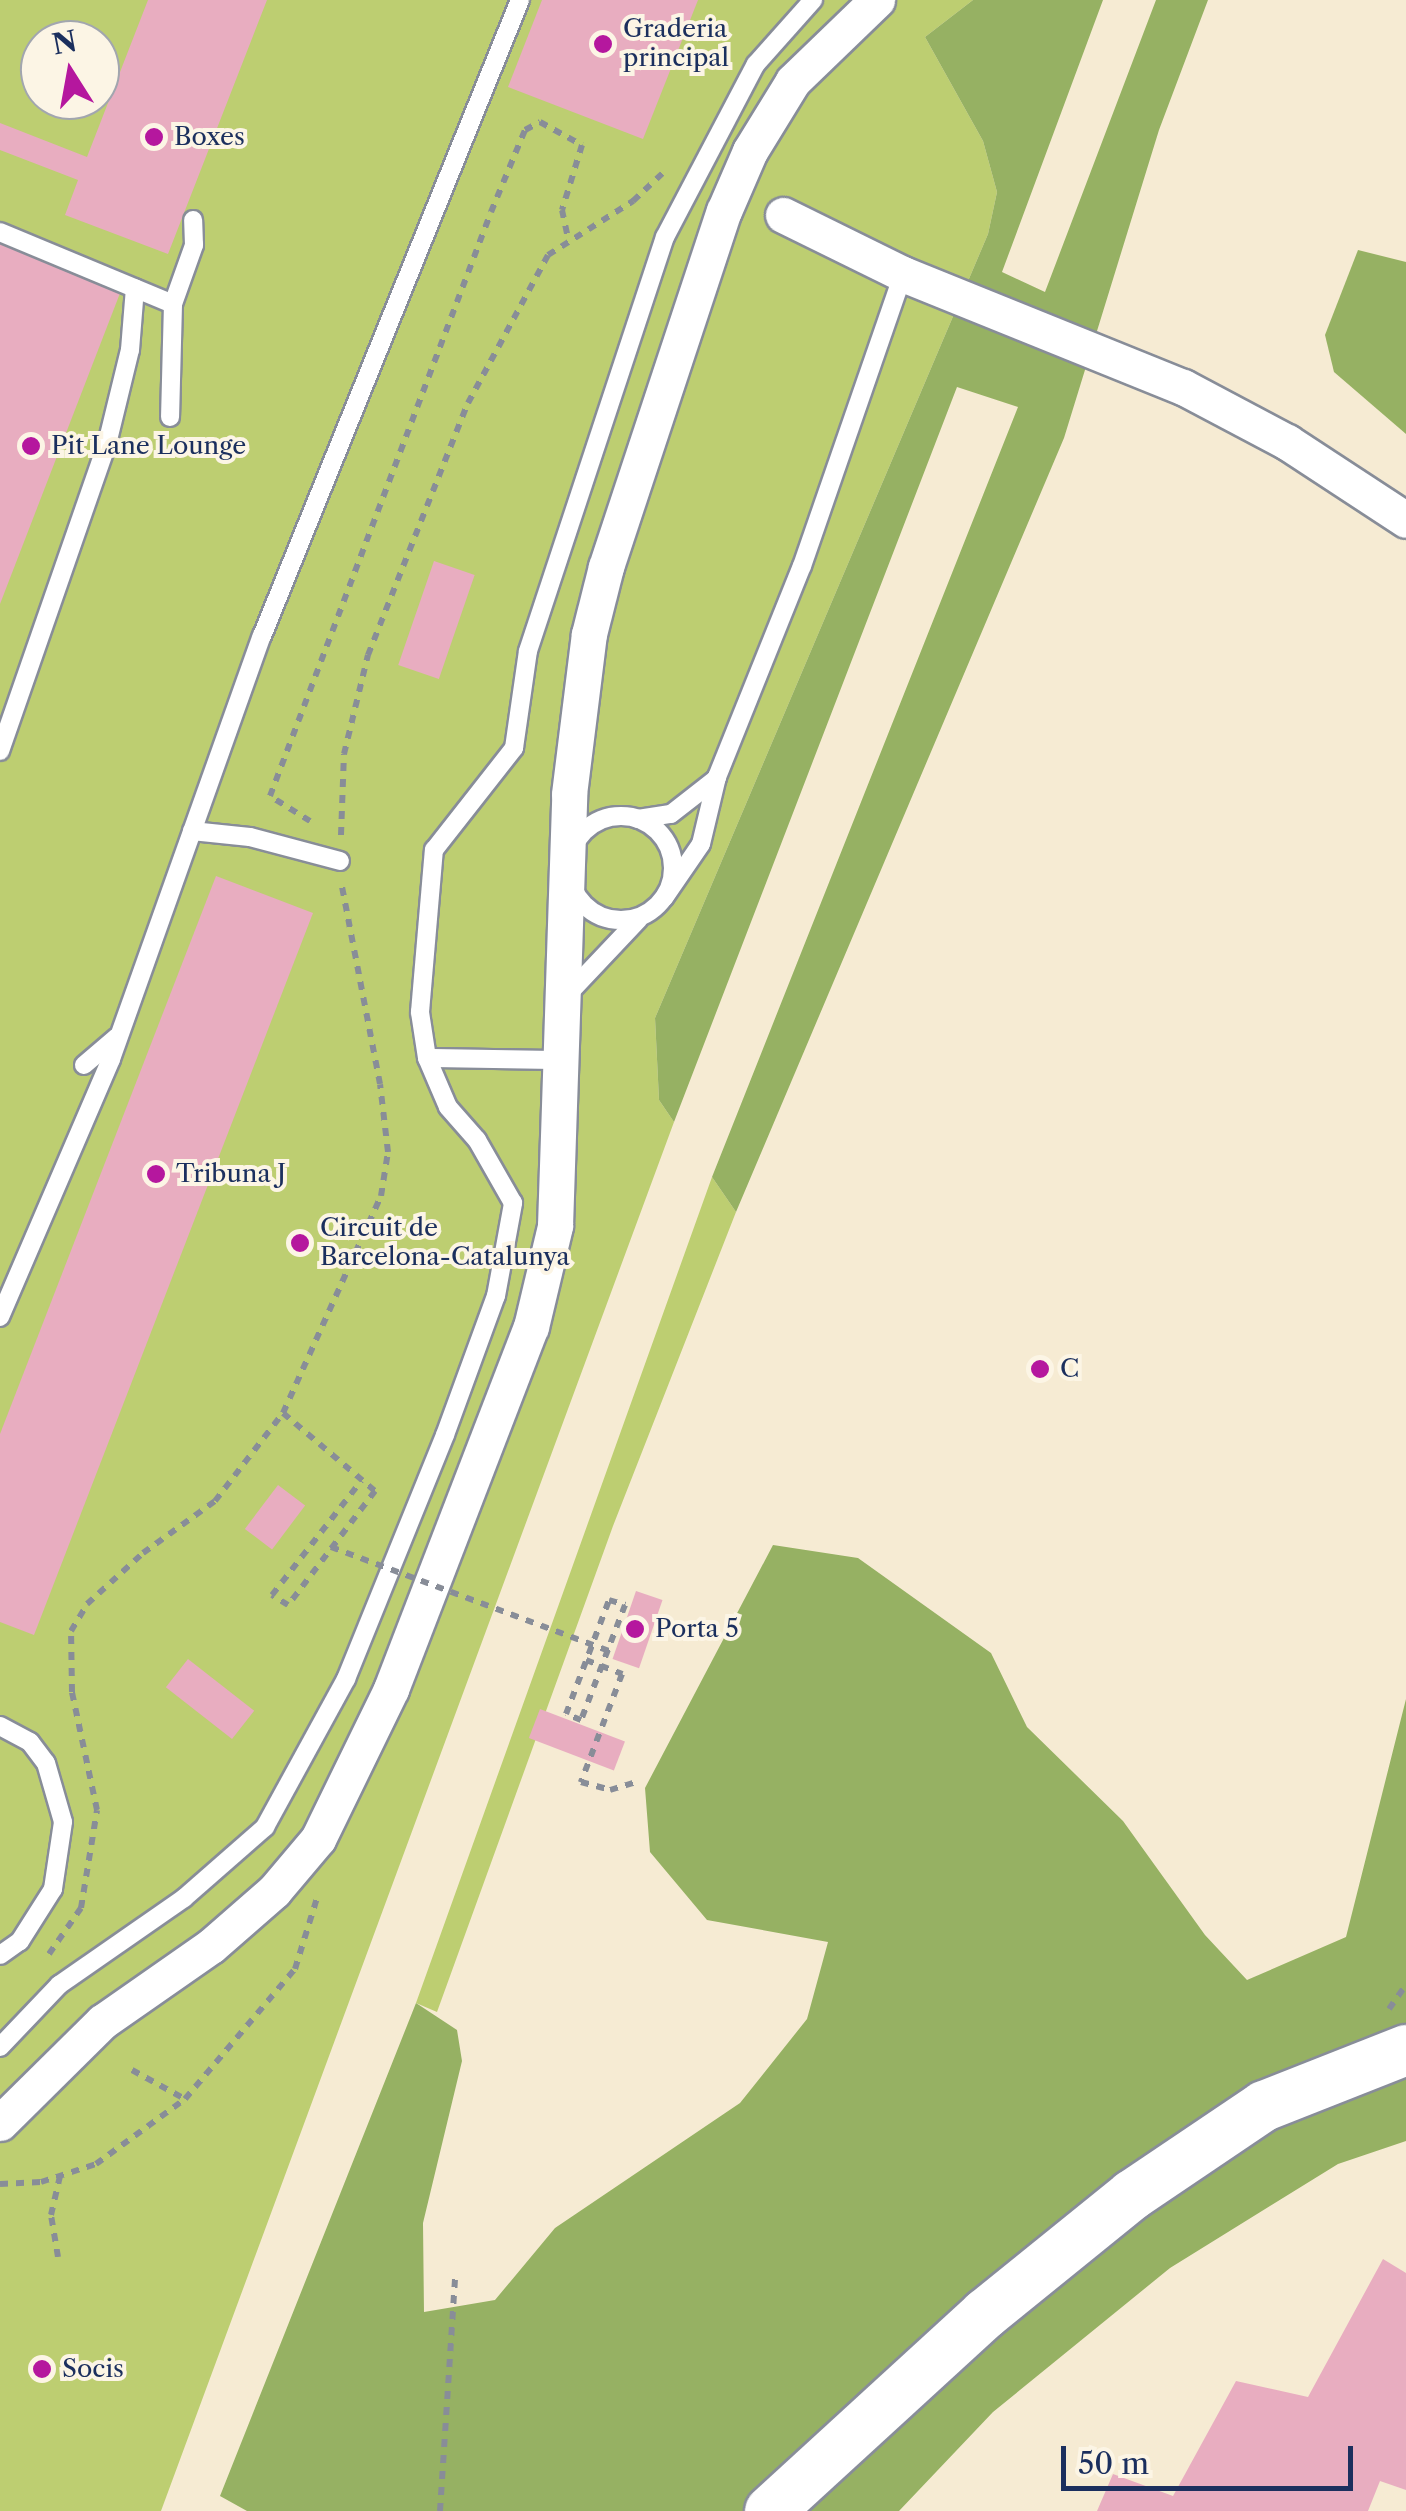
<!DOCTYPE html>
<style>
body{margin:0}
#map{position:relative;width:1406px;height:2511px;overflow:hidden;background:#f6ebd3;font-family:"Libre Caslon Text",serif}
div>[style]{position:absolute}
.green>*{inset:0;background:#bdce71}
.forest>*{inset:0;background:#96b163}
.building>*{inset:0;background:#e8adc0;transform-origin:0 0}
.path>*{height:6px;margin-top:-3px;transform-origin:0;background:repeating-linear-gradient(90deg,#888d98 0 8px,transparent 0 16px)}
.roads{filter:drop-shadow(2px 0 #888d98) drop-shadow(-2px 0 #888d98) drop-shadow(0 2px #888d98) drop-shadow(0 -2px #888d98)}
.lane>*{height:18px;margin:-9px;padding:0 9px;transform-origin:9px;border-radius:9px;background:#fff}
.lane>.ring{margin:-9px;padding:0;box-sizing:content-box;background:none;border:18px solid #fff;border-radius:50%}
.street>*{height:35px;margin:-17.5px;padding:0 17.5px;transform-origin:17.5px;border-radius:17.5px;background:#fff}
.secondary>*{height:50px;margin:-25px;padding:0 25px;transform-origin:25px;border-radius:25px;background:#fff}
.path-bridge>*{height:6px;margin-top:-3px;transform-origin:0;background:repeating-linear-gradient(90deg,#888d98 0 8px,transparent 0 16px)}
.dots>*{width:28px;height:28px;translate:-50% -50%;box-sizing:border-box;border:5px solid #fcf5e5;border-radius:50%}
span{translate:-50% -50%;white-space:nowrap;text-align:center;line-height:1.15;-webkit-text-stroke:8px #fcf5e5;paint-order:stroke}
.poi-label{font-size:25px;color:#1b2f5e}
.left{translate:0 -50%;text-align:left}
.north{position:absolute;left:20px;top:20px;width:100px;height:100px;box-sizing:border-box;background:#fcf5e5;border:2px solid #a2a6af;border-radius:50%;rotate:349deg;font-size:28px;font-weight:700;line-height:40px;text-align:center;color:#1b2f5e}
.north::after{content:'';display:block;margin:auto;width:35px;height:45px;background:#b5179e;clip-path:polygon(50% 0,100% 100%,50% 72%,0 100%)}
.scale{position:absolute;left:1061px;top:2446px;width:292px;height:45px;box-sizing:border-box;border:5px solid #1b2f5e;border-top:0;padding-left:12px;font-size:30px;line-height:35px;white-space:nowrap;color:#1b2f5e;-webkit-text-stroke:8px #fcf5e5;paint-order:stroke}
</style>
<div id="map">
<div class="green">
<i style="clip-path:polygon(evenodd,0 0,973px 0,925px 37px,983px 141px,997px 192px,988px 234px,655px 1018px,659px 1100px,674px 1122px,161px 2511px,0 2511px,0 0,40px 40px,100px 40px,100px 100px,40px 100px,40px 40px)"></i>
<i style="clip-path:polygon(712px 1177px,736px 1212px,613px 1526px,437px 2012px,416px 2003px)"></i>
</div>
<div class="forest">
<i style="clip-path:polygon(973px 0,1103px 0,1002px 272px,1045px 292px,1156px 0,1208px 0,1159px 130px,1064px 438px,736px 1212px,712px 1177px,1018px 407px,957px 387px,674px 1122px,659px 1100px,655px 1018px,988px 234px,997px 192px,983px 141px,925px 37px)"></i>
<i style="clip-path:polygon(1358px 250px,1406px 262px,1406px 434px,1334px 372px,1325px 335px)"></i>
<i style="clip-path:polygon(773px 1545px,858px 1558px,991px 1653px,1027px 1727px,1123px 1821px,1205px 1935px,1247px 1980px,1346px 1937px,1406px 1699px,1406px 2141px,1338px 2164px,1170px 2268px,993px 2412px,899px 2511px,247px 2511px,220px 2496px,416px 2003px,457px 2030px,462px 2061px,423px 2223px,424px 2312px,495px 2300px,555px 2228px,740px 2103px,807px 2019px,828px 1942px,707px 1920px,650px 1852px,645px 1788px)"></i>
</div>
<div class="building">
<i style="clip-path:polygon(148px 0,267px 0,168px 254px,65px 215px,78px 180px,0 150px,0 123px,87px 157px)"></i>
<i style="clip-path:polygon(542px 0,698px 0,643px 139px,508px 87px)"></i>
<i style="clip-path:polygon(0 242px,122px 288px,0 604px)"></i>
<i style="left:434px;top:561px;width:43px;height:110px;rotate:19deg"></i>
<i style="clip-path:polygon(216px 876px,313px 913px,34px 1635px,0 1622px,0 1434px)"></i>
<i style="left:278px;top:1485px;width:34px;height:55px;rotate:37deg"></i>
<i style="left:636px;top:1591px;width:28px;height:72px;rotate:19deg"></i>
<i style="left:188px;top:1659px;width:84px;height:36px;rotate:38deg"></i>
<i style="left:540px;top:1709px;width:91px;height:31px;rotate:21deg"></i>
<i style="clip-path:polygon(1383px 2259px,1406px 2273px,1406px 2490px,1380px 2481px,1368px 2511px,1097px 2511px,1113px 2474px,1173px 2496px,1236px 2381px,1308px 2397px)"></i>
</div>
<div class="path">
<i style="left:310px;top:821px;width:47px;rotate:-148deg"></i>
<i style="left:270px;top:796px;width:624px;rotate:-69.27deg"></i>
<i style="left:491px;top:212px;width:89px;rotate:-67.5deg"></i>
<i style="left:525px;top:130px;width:17px;rotate:-28deg"></i>
<i style="left:540px;top:122px;width:48px;rotate:28.7deg"></i>
<i style="left:582px;top:145px;width:68px;rotate:107.1deg"></i>
<i style="left:562px;top:210px;width:29px;rotate:78deg"></i>
<i style="left:341px;top:835px;width:81px;rotate:-87.9deg"></i>
<i style="left:344px;top:754px;width:102px;rotate:-76.4deg"></i>
<i style="left:368px;top:655px;width:271px;rotate:-68.4deg"></i>
<i style="left:468px;top:403px;width:168px;rotate:-61.6deg"></i>
<i style="left:548px;top:255px;width:101px;rotate:-32.4deg"></i>
<i style="left:633px;top:201px;width:44px;rotate:-43.2deg"></i>
<i style="left:283px;top:1413px;width:121px;rotate:40.3deg"></i>
<i style="left:375px;top:1491px;width:143px;rotate:127.3deg"></i>
<i style="left:288px;top:1605px;width:19px;rotate:-148deg"></i>
<i style="left:272px;top:1595px;width:145px;rotate:-52deg"></i>
<i style="left:609px;top:1600px;width:17px;rotate:17deg"></i>
<i style="left:625px;top:1605px;width:123px;rotate:110.9deg"></i>
<i style="left:581px;top:1720px;width:16px;rotate:-158deg"></i>
<i style="left:566px;top:1714px;width:122px;rotate:-69.3deg"></i>
<i style="left:586px;top:1660px;width:39px;rotate:21deg"></i>
<i style="left:622px;top:1674px;width:116px;rotate:110.8deg"></i>
<i style="left:581px;top:1782px;width:30px;rotate:15deg"></i>
<i style="left:610px;top:1790px;width:27px;rotate:-17deg"></i>
<i style="left:49px;top:1954px;width:56px;rotate:-55.2deg"></i>
<i style="left:81px;top:1908px;width:99px;rotate:-80.7deg"></i>
<i style="left:97px;top:1810px;width:121px;rotate:-102deg"></i>
<i style="left:72px;top:1692px;width:61px;rotate:-90.9deg"></i>
<i style="left:71px;top:1631px;width:31px;rotate:-59deg"></i>
<i style="left:87px;top:1604px;width:76px;rotate:-42.3deg"></i>
<i style="left:143px;top:1553px;width:89px;rotate:-35.8deg"></i>
<i style="left:215px;top:1501px;width:111px;rotate:-52.3deg"></i>
<i style="left:283px;top:1413px;width:238px;rotate:-65.7deg"></i>
<i style="left:381px;top:1196px;width:45px;rotate:-81deg"></i>
<i style="left:388px;top:1152px;width:68px;rotate:-96.7deg"></i>
<i style="left:380px;top:1084px;width:201px;rotate:-100.9deg"></i>
<i style="left:1389px;top:2009px;width:29px;rotate:-55deg"></i>
<i style="left:132px;top:2070px;width:60px;rotate:28.7deg"></i>
<i style="left:0;top:2184px;width:41px;rotate:-2.8deg"></i>
<i style="left:41px;top:2182px;width:58px;rotate:-18.1deg"></i>
<i style="left:96px;top:2164px;width:110px;rotate:-36.1deg"></i>
<i style="left:185px;top:2099px;width:170px;rotate:-49.8deg"></i>
<i style="left:295px;top:1969px;width:74px;rotate:-72.8deg"></i>
<i style="left:58px;top:2257px;width:43px;rotate:-99.5deg"></i>
<i style="left:51px;top:2215px;width:39px;rotate:-77deg"></i>
<i style="left:440px;top:2511px;width:235px;rotate:-86.3deg"></i>
</div>
<div class="roads">
<div class="lane">
<i style="left:0;top:232px;width:187px;rotate:22.6deg"></i>
<i style="left:173px;top:304px;width:113px;rotate:91.5deg"></i>
<i style="left:173px;top:304px;width:63px;rotate:-70.4deg"></i>
<i style="left:194px;top:245px;width:25px;rotate:-92deg"></i>
<i style="left:0;top:751px;width:325px;rotate:-70.8deg"></i>
<i style="left:107px;top:444px;width:97px;rotate:-76.3deg"></i>
<i style="left:130px;top:350px;width:62px;rotate:-85.4deg"></i>
<i class="ring" style="left:569px;top:816px;width:86px;height:86px"></i>
<i style="left:638px;top:819px;width:33px;rotate:-9deg"></i>
<i style="left:671px;top:814px;width:58px;rotate:-38deg"></i>
<i style="left:192px;top:831px;width:58px;rotate:5.9deg"></i>
<i style="left:250px;top:837px;width:93px;rotate:14.9deg"></i>
<i style="left:664px;top:898px;width:65px;rotate:-55.6deg"></i>
<i style="left:701px;top:844px;width:69px;rotate:-76.6deg"></i>
<i style="left:717px;top:777px;width:227px;rotate:-68.1deg"></i>
<i style="left:802px;top:566px;width:309px;rotate:-70.9deg"></i>
<i style="left:568px;top:994px;width:103px;rotate:-46.6deg"></i>
<i style="left:427px;top:1058px;width:133px;rotate:0.9deg"></i>
<i style="left:84px;top:1065px;width:43px;rotate:-40.3deg"></i>
<i style="left:0;top:1317px;width:281px;rotate:-66.7deg"></i>
<i style="left:111px;top:1059px;width:449px;rotate:-70.4deg"></i>
<i style="left:262px;top:636px;width:686px;rotate:-67.92deg"></i>
<i style="left:0;top:1726px;width:34px;rotate:28deg"></i>
<i style="left:30px;top:1742px;width:26px;rotate:53deg"></i>
<i style="left:46px;top:1763px;width:61px;rotate:73.9deg"></i>
<i style="left:63px;top:1822px;width:68px;rotate:98.5deg"></i>
<i style="left:53px;top:1889px;width:62px;rotate:122.4deg"></i>
<i style="left:20px;top:1941px;width:24px;rotate:145deg"></i>
<i style="left:0;top:2047px;width:86px;rotate:-46.4deg"></i>
<i style="left:59px;top:1985px;width:152px;rotate:-34.8deg"></i>
<i style="left:184px;top:1898px;width:108px;rotate:-41.2deg"></i>
<i style="left:265px;top:1827px;width:169px;rotate:-61.3deg"></i>
<i style="left:346px;top:1679px;width:263px;rotate:-67.9deg"></i>
<i style="left:445px;top:1435px;width:148px;rotate:-69.9deg"></i>
<i style="left:496px;top:1296px;width:95px;rotate:-79.6deg"></i>
<i style="left:513px;top:1203px;width:73px;rotate:-119.7deg"></i>
<i style="left:477px;top:1140px;width:44px;rotate:-131.3deg"></i>
<i style="left:448px;top:1107px;width:53px;rotate:-113.2deg"></i>
<i style="left:427px;top:1058px;width:47px;rotate:-98.7deg"></i>
<i style="left:420px;top:1012px;width:163px;rotate:-85.1deg"></i>
<i style="left:434px;top:850px;width:130px;rotate:-51.9deg"></i>
<i style="left:514px;top:748px;width:98px;rotate:-81.8deg"></i>
<i style="left:528px;top:651px;width:436px;rotate:-71.7deg"></i>
<i style="left:665px;top:237px;width:195px;rotate:-62.3deg"></i>
<i style="left:756px;top:64px;width:86px;rotate:-48.3deg"></i>
</div>
<div class="street">
<i style="left:783px;top:215px;width:134px;rotate:26.2deg"></i>
<i style="left:903px;top:274px;width:302px;rotate:22deg"></i>
<i style="left:1183px;top:387px;width:118px;rotate:27.9deg"></i>
<i style="left:1287px;top:442px;width:142px;rotate:33.2deg"></i>
<i style="left:0;top:2123px;width:144px;rotate:-44.7deg"></i>
<i style="left:102px;top:2022px;width:133px;rotate:-34.9deg"></i>
<i style="left:211px;top:1946px;width:84px;rotate:-41.1deg"></i>
<i style="left:274px;top:1891px;width:68px;rotate:-49.8deg"></i>
<i style="left:318px;top:1839px;width:167px;rotate:-64deg"></i>
<i style="left:391px;top:1689px;width:388px;rotate:-68.9deg"></i>
<i style="left:531px;top:1327px;width:104px;rotate:-76.6deg"></i>
<i style="left:555px;top:1226px;width:432px;rotate:-88.1deg"></i>
<i style="left:569px;top:794px;width:161px;rotate:-82.9deg"></i>
<i style="left:589px;top:634px;width:69px;rotate:-75.8deg"></i>
<i style="left:606px;top:567px;width:375px;rotate:-71.7deg"></i>
<i style="left:724px;top:211px;width:65px;rotate:-66.6deg"></i>
<i style="left:750px;top:151px;width:82px;rotate:-58.4deg"></i>
<i style="left:793px;top:81px;width:117px;rotate:-44deg"></i>
</div>
<div class="secondary">
<i style="left:770px;top:2511px;width:292px;rotate:-42.5deg"></i>
<i style="left:985px;top:2314px;width:189px;rotate:-39deg"></i>
<i style="left:1132px;top:2195px;width:159px;rotate:-34deg"></i>
<i style="left:1264px;top:2106px;width:153px;rotate:-21.5deg"></i>
</div>
</div>
<div class="path-bridge">
<i style="left:331px;top:1547px;width:297px;rotate:20.5deg"></i>
</div>
<div class="dots">
<i style="left:603px;top:44px;background:#b5179e"></i>
<i style="left:154px;top:137px;background:#b5179e"></i>
<i style="left:31px;top:446px;background:#b5179e"></i>
<i style="left:156px;top:1174px;background:#b5179e"></i>
<i style="left:300px;top:1243px;background:#b5179e"></i>
<i style="left:1040px;top:1369px;background:#b5179e"></i>
<i style="left:635px;top:1629px;background:#b5179e"></i>
<i style="left:42px;top:2369px;background:#b5179e"></i>
</div>
<div class="poi-label">
<span class="left" style="left:623px;top:44px">Graderia<br>principal</span>
<span class="left" style="left:174px;top:137px">Boxes</span>
<span class="left" style="left:51px;top:446px">Pit Lane Lounge</span>
<span class="left" style="left:176px;top:1174px">Tribuna J</span>
<span class="left" style="left:320px;top:1243px">Circuit de<br>Barcelona-Catalunya</span>
<span class="left" style="left:1060px;top:1369px">C</span>
<span class="left" style="left:655px;top:1629px">Porta 5</span>
<span class="left" style="left:62px;top:2369px">Socis</span>
</div>
<div class="north">N</div>
<div class="scale">50 m</div>
</div>
